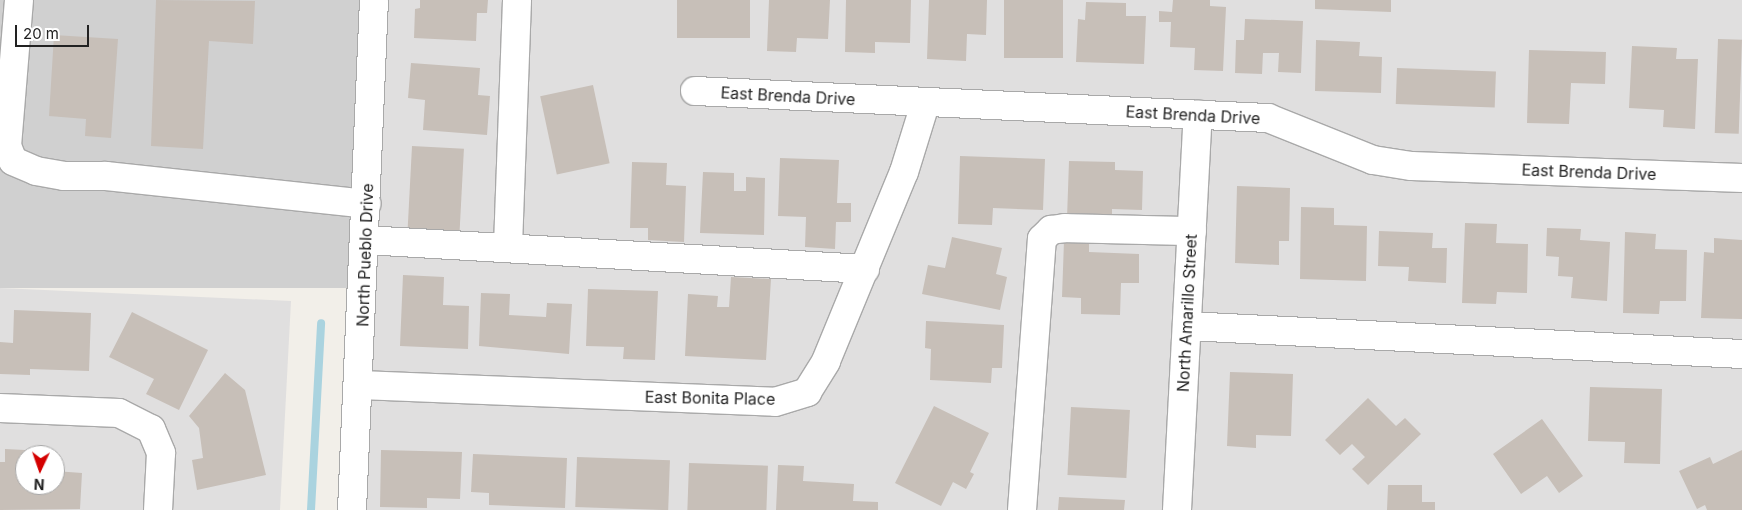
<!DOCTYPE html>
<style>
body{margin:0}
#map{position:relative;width:1742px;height:510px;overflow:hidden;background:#f2efe9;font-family:Inter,sans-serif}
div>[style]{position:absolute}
.residential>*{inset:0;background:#e0dfdf;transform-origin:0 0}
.religious>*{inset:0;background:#d0d0d0;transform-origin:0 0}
.stream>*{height:8px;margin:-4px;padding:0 4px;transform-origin:4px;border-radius:4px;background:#aad3df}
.building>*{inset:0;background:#c7bfb8;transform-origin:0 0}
.roads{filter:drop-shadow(1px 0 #a9a9a9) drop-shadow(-1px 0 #a9a9a9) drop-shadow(0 1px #a9a9a9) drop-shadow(0 -1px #a9a9a9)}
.minor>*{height:28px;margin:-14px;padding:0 14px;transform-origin:14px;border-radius:14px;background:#fff}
span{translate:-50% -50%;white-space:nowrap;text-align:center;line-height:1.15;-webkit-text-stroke:4.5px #fff;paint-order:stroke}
.street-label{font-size:16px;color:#222}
.north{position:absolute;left:15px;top:445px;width:50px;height:50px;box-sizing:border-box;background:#fff;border:1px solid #a7a7a7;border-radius:50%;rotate:183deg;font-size:14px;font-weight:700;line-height:20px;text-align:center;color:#222}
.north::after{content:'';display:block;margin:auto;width:18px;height:22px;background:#d40000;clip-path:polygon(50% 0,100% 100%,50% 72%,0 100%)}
.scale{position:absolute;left:15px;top:25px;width:74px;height:22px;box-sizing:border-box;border:2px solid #222;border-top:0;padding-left:6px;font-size:15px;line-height:18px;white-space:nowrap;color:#222;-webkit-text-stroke:4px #fff;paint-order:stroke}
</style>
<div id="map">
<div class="residential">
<i style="left:362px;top:0;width:1380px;height:511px"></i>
<i style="clip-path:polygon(evenodd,0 288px,291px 301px,280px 510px,0 510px,0 288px,25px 455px,55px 455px,55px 485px,25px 485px,25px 455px)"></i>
</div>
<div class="religious">
<i style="left:0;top:0;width:362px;height:288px"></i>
</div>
<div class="stream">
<i style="left:311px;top:510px;width:187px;rotate:-86.9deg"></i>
</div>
<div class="building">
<i style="clip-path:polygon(156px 0,255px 1px,253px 44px,209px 41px,203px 149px,151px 146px)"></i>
<i style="clip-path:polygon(420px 0,488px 0,487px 13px,477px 13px,476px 41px,414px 38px,415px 9px,420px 8px)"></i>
<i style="left:677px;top:0;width:73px;height:38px"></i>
<i style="clip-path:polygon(769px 0,830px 0,828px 39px,797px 38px,796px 52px,767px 51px)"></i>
<i style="clip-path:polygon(846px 0,911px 0,910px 43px,875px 42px,875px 53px,845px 52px)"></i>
<i style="clip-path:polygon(929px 0,987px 0,986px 35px,967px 34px,966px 61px,927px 59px)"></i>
<i style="left:1004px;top:0;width:59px;height:58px"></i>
<i style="clip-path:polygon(1173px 0,1210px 0,1210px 6px,1226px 7px,1223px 71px,1194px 70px,1195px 48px,1170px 47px,1171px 22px,1159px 22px,1159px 11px,1172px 12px)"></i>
<i style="clip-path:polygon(1315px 0,1391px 0,1391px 12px,1315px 9px)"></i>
<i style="clip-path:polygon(1086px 2px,1126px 3px,1126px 16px,1146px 16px,1144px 64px,1076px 62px,1078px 19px,1085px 20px)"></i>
<i style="clip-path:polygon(1245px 19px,1303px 21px,1301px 73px,1278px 72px,1279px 53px,1263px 53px,1262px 74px,1235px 73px,1236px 40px,1244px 40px)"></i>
<i style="clip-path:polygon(54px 35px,118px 39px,111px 138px,85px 136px,86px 119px,49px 116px)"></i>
<i style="left:1718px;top:39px;width:24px;height:94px;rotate:2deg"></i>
<i style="clip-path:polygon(1316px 40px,1360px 42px,1359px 56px,1382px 57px,1381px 93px,1315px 91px)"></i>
<i style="clip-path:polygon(1632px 46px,1677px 48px,1676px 59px,1698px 59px,1695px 129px,1663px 127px,1664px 110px,1629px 108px)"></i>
<i style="clip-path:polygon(1529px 50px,1606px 52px,1605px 84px,1571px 83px,1569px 124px,1527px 123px)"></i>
<i style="clip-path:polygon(411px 63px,480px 68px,478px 95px,490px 96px,487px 135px,423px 130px,425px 100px,408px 98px)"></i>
<i style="left:1397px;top:68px;width:99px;height:36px;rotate:2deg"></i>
<i style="left:593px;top:85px;width:80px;height:54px;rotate:78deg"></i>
<i style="left:412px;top:146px;width:52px;height:86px;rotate:3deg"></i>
<i style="clip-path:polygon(960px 156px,1045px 159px,1043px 210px,993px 208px,992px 225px,958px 224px)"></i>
<i style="clip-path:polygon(780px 158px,839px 160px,837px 203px,851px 203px,851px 222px,836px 222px,835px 249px,805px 247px,806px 217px,778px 216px)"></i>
<i style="clip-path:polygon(1069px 161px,1115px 162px,1115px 170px,1143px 171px,1142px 210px,1112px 209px,1112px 219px,1067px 218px)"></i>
<i style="clip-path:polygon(632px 162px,667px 163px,666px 185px,686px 186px,684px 242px,648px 240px,648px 228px,630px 228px)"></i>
<i style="clip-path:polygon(703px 172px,734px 173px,734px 191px,746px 191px,746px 177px,765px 178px,764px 235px,700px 233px)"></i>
<i style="clip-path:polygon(1237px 186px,1290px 188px,1289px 241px,1279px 241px,1279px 265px,1235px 263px)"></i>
<i style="clip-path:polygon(1301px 207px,1334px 208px,1334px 225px,1367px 226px,1366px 281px,1300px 279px)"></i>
<i style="clip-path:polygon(1465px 223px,1497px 224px,1496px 243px,1528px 244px,1527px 293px,1497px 292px,1496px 304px,1462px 303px)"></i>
<i style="clip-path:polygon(1547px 228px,1581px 229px,1580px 240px,1610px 242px,1607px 301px,1571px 298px,1573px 277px,1558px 276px,1559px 257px,1546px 256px)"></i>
<i style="clip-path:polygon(1379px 231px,1433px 233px,1432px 248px,1447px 248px,1446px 283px,1408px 281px,1409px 267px,1378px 266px)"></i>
<i style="clip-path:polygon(1625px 232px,1656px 234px,1655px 249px,1687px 250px,1686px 301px,1660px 301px,1659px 314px,1623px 313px)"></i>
<i style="clip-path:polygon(952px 237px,1002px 248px,996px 274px,1007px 277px,1000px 310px,922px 294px,928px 265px,945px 268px)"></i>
<i style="clip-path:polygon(1714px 238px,1742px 240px,1742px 319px,1701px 318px,1704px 252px,1714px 253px)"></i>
<i style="clip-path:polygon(1064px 241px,1089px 242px,1089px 252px,1139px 254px,1139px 283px,1121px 283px,1120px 315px,1081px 314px,1081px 298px,1062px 297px)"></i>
<i style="clip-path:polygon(403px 275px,444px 277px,443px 305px,469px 306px,468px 349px,400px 346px)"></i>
<i style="clip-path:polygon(731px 277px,771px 279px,766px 360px,685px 356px,688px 294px,718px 296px,717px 307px,729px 307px)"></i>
<i style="clip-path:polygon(588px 289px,658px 291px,655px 360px,623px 359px,624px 347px,586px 346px)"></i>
<i style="clip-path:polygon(481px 293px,510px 294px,509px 315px,546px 317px,547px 303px,572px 304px,569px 354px,479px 346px)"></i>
<i style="clip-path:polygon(14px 310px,91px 313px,89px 371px,30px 369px,30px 375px,0 374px,0 342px,13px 343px)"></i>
<i style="clip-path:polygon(132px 312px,208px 350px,179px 410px,146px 394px,154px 379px,109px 357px)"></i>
<i style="clip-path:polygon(926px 321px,1004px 325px,1002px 368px,992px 368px,991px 383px,930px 380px,931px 349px,925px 348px)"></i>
<i style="clip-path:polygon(1230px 372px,1293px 374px,1291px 436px,1256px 435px,1256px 448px,1227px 446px)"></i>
<i style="clip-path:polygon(225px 373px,245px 390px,266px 475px,197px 490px,192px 460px,203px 458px,199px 428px,189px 416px)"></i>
<i style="clip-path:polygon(1590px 387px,1662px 389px,1660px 464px,1624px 463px,1625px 442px,1588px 441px)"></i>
<i style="clip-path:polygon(1368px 398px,1396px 426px,1405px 418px,1421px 434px,1368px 485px,1352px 469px,1365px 457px,1352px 444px,1340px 455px,1325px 440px)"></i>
<i style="clip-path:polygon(934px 406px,989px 433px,970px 472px,974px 474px,966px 489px,953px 482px,941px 506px,895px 483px)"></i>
<i style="left:1071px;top:407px;width:59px;height:68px;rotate:3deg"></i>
<i style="clip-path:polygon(1542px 419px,1583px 476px,1559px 493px,1547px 476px,1521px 494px,1493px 454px)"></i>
<i style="clip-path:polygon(5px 449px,25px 450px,25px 485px,55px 485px,55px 471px,82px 473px,80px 509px,0 510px,0 462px,5px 462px)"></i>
<i style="clip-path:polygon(381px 450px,462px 452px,460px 499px,427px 498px,427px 508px,380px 507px)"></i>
<i style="clip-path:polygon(1742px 450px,1742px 510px,1707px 510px,1705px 505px,1697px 509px,1679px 471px,1710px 457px,1713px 464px)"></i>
<i style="clip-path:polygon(473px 454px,567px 458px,565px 508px,489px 505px,489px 493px,471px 492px)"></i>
<i style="left:577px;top:457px;width:93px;height:50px;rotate:2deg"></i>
<i style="left:689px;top:463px;width:79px;height:47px;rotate:2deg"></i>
<i style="clip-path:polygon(778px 465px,804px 466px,803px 481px,854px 484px,853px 501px,878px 502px,878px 510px,776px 510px)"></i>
<i style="clip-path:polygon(1388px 485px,1422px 485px,1422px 502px,1435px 502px,1435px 510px,1387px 510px)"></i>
<i style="clip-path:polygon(1059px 497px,1125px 500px,1124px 510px,1058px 510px)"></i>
</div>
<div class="roads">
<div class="minor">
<i style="left:19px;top:0;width:146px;rotate:94.7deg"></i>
<i style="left:7px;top:146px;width:16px;rotate:68deg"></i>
<i style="left:13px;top:161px;width:25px;rotate:23deg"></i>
<i style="left:36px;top:171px;width:28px;rotate:10deg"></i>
<i style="left:64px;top:176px;width:42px"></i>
<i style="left:106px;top:176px;width:262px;rotate:6.1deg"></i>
<i style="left:695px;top:91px;width:574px;rotate:2.7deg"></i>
<i style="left:1268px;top:118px;width:113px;rotate:21.8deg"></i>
<i style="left:1373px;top:160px;width:39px;rotate:9deg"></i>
<i style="left:1412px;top:166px;width:330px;rotate:2.1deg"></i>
<i style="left:365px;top:240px;width:501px;rotate:3.32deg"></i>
<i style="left:508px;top:246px;width:246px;rotate:-87.9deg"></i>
<i style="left:1187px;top:326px;width:556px;rotate:2.89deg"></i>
<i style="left:360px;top:385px;width:415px;rotate:2.3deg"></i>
<i style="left:775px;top:402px;width:34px;rotate:-17deg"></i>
<i style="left:807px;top:392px;width:36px;rotate:-58deg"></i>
<i style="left:826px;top:361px;width:204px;rotate:-67.6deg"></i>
<i style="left:904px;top:172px;width:71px;rotate:-72.8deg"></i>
<i style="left:0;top:408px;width:119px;rotate:2.4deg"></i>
<i style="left:119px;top:413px;width:36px;rotate:27deg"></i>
<i style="left:151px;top:429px;width:26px;rotate:67deg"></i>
<i style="left:161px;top:453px;width:57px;rotate:93deg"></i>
<i style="left:352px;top:510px;width:510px;rotate:-87.53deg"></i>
<i style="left:1022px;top:510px;width:272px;rotate:-85.8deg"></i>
<i style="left:1042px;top:239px;width:13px;rotate:-45deg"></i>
<i style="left:1051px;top:230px;width:14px;rotate:-8deg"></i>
<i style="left:1065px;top:228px;width:127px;rotate:1.4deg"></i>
<i style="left:1177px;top:510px;width:396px;rotate:-87deg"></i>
</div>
</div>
<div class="street-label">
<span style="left:788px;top:96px;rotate:3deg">East Brenda Drive</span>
<span style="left:1193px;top:115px;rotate:3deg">East Brenda Drive</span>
<span style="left:1589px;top:172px;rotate:2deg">East Brenda Drive</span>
<span style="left:365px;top:255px;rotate:-88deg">North Pueblo Drive</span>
<span style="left:1187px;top:313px;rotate:-87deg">North Amarillo Street</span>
<span style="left:710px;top:398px;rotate:1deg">East Bonita Place</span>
</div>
<div class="north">N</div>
<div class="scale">20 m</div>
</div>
